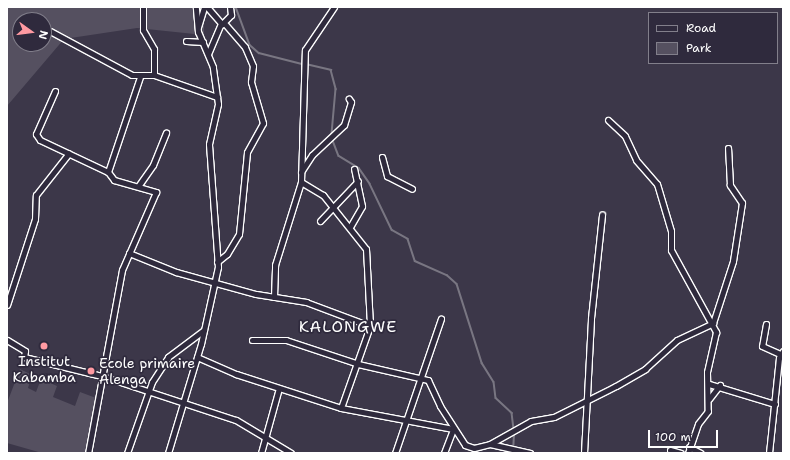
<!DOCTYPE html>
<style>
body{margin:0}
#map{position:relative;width:790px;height:460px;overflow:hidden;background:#3c3749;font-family:"Shantell Sans",sans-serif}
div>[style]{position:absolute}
.green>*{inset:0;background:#555060}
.stream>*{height:1.5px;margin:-0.75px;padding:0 0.75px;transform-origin:0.75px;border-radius:0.75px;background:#797682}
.roads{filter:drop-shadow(1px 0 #fff) drop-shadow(-1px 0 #fff) drop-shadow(0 1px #fff) drop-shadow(0 -1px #fff)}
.street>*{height:5px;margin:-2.5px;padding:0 2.5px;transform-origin:2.5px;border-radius:2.5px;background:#2f2a3d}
.dots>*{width:11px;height:11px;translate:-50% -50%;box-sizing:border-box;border:2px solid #2f2a3d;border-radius:50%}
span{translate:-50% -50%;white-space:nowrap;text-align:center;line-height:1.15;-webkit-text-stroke:3.5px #2f2a3d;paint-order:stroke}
.poi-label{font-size:14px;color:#fff}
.left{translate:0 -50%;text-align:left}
.quarter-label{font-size:16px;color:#fff;letter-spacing:1px}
.frame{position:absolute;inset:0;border:8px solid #fff;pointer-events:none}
.legend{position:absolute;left:648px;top:12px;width:130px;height:52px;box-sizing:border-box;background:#2f2a3d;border:1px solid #827f8b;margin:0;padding:5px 7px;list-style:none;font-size:12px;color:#fff}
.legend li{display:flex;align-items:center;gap:8px;height:20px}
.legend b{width:20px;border:1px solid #827f8b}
.north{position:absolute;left:12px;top:12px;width:40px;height:40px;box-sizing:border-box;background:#2f2a3d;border:1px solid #827f8b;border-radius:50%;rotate:104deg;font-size:11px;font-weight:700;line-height:16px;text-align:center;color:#fff}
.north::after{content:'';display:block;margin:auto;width:14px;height:18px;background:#ff9aa2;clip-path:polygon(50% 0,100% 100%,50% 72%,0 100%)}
.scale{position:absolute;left:648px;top:430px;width:70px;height:18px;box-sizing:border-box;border:2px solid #fff;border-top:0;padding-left:5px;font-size:12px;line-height:14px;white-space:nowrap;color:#fff;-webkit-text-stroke:3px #2f2a3d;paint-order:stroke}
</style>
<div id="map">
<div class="green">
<i style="clip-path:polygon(evenodd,7px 7px,204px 7px,204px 35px,137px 28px,64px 39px,7px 106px,7px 7px,20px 20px,44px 20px,44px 44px,20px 44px,20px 20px)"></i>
<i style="clip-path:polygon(20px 369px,32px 375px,28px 388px,36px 392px,41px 379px,57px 386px,53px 397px,75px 406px,80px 392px,96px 398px,85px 453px,42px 453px,7px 443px,7px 403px)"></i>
</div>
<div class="stream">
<i style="left:236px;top:7px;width:40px;rotate:69.8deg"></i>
<i style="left:250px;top:45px;width:12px;rotate:42deg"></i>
<i style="left:259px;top:53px;width:44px;rotate:14.3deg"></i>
<i style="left:306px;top:64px;width:26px;rotate:13deg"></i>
<i style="left:331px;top:70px;width:20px;rotate:75deg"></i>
<i style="left:336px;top:89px;width:45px;rotate:95.1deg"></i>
<i style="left:332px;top:138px;width:19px;rotate:69deg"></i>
<i style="left:339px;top:156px;width:23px;rotate:31deg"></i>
<i style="left:359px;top:168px;width:19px;rotate:55deg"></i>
<i style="left:370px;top:184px;width:51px;rotate:64.4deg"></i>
<i style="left:392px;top:230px;width:18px;rotate:29deg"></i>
<i style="left:408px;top:239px;width:23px;rotate:72deg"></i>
<i style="left:415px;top:261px;width:35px;rotate:24deg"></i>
<i style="left:447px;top:275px;width:13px;rotate:42deg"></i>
<i style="left:457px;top:284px;width:83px;rotate:72.4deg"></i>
<i style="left:482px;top:363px;width:22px;rotate:58deg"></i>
<i style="left:494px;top:382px;width:16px;rotate:83deg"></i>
<i style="left:496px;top:398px;width:22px;rotate:43deg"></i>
<i style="left:512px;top:413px;width:16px;rotate:83deg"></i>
<i style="left:513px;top:453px;width:20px;rotate:-87deg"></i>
</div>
<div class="roads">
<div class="street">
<i style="left:143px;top:7px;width:23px;rotate:90deg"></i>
<i style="left:143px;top:30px;width:22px;rotate:60deg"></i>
<i style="left:154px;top:49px;width:26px;rotate:90deg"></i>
<i style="left:207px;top:7px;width:23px;rotate:49deg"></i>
<i style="left:222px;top:24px;width:13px;rotate:-45deg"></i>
<i style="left:231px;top:15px;width:8px;rotate:-97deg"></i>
<i style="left:198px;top:27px;width:21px;rotate:-73deg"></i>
<i style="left:50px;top:31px;width:93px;rotate:28.2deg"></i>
<i style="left:132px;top:75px;width:22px"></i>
<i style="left:154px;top:75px;width:67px;rotate:19.2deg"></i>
<i style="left:186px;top:41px;width:17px;rotate:3deg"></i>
<i style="left:208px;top:54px;width:33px;rotate:-67deg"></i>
<i style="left:55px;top:91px;width:47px;rotate:113.8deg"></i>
<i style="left:36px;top:134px;width:7px;rotate:56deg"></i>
<i style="left:40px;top:140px;width:75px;rotate:25.2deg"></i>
<i style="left:108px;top:172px;width:10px;rotate:53deg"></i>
<i style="left:114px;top:180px;width:44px;rotate:15.9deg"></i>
<i style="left:156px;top:192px;width:85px;rotate:113.6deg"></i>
<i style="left:122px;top:270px;width:186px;rotate:100.5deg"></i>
<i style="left:608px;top:120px;width:23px;rotate:43deg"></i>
<i style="left:625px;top:136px;width:26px;rotate:65deg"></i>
<i style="left:636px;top:160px;width:32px;rotate:49deg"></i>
<i style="left:657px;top:184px;width:49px;rotate:73.4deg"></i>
<i style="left:671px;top:231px;width:19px;rotate:90deg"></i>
<i style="left:671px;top:250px;width:94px;rotate:61.2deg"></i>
<i style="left:716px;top:332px;width:41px;rotate:102.7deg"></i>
<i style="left:707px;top:372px;width:39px;rotate:89deg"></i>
<i style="left:708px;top:411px;width:16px;rotate:128deg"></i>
<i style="left:698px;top:424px;width:31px;rotate:109deg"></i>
<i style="left:382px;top:157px;width:20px;rotate:75deg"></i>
<i style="left:387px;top:176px;width:28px;rotate:27deg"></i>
<i style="left:108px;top:172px;width:100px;rotate:-71.4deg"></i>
<i style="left:301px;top:172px;width:20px;rotate:-57deg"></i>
<i style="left:312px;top:155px;width:44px;rotate:-43.2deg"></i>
<i style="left:344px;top:125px;width:24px;rotate:-73deg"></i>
<i style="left:351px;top:102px;width:4px;rotate:-124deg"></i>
<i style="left:301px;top:182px;width:26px;rotate:31deg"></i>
<i style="left:323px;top:195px;width:69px;rotate:51.5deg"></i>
<i style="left:366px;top:249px;width:77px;rotate:87deg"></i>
<i style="left:370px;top:326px;width:87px;rotate:109.5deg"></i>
<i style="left:139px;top:185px;width:24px;rotate:-55deg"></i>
<i style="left:153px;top:165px;width:35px;rotate:-68deg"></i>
<i style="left:320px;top:221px;width:55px;rotate:-46.5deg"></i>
<i style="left:350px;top:227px;width:24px;rotate:-60deg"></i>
<i style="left:362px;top:206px;width:38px;rotate:-102deg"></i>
<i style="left:129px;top:253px;width:51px;rotate:22deg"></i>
<i style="left:176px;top:272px;width:83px;rotate:15.4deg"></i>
<i style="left:256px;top:294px;width:51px;rotate:9.1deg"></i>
<i style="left:306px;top:302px;width:68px;rotate:20.6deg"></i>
<i style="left:217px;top:262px;width:13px;rotate:-39deg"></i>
<i style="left:227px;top:254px;width:23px;rotate:-59deg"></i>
<i style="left:239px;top:234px;width:82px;rotate:-84.4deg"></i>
<i style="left:247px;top:152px;width:33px;rotate:-61deg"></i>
<i style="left:263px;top:123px;width:43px;rotate:-106.3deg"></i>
<i style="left:251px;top:82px;width:16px;rotate:-83deg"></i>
<i style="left:253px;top:66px;width:21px;rotate:-113deg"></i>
<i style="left:245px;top:47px;width:30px;rotate:-131deg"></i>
<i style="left:274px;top:297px;width:32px;rotate:-88deg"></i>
<i style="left:275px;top:265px;width:87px;rotate:-72.6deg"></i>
<i style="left:301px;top:182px;width:132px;rotate:-88.3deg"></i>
<i style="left:305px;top:50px;width:52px;rotate:-56deg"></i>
<i style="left:7px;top:305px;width:90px;rotate:-72deg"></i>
<i style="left:35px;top:219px;width:24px;rotate:-88deg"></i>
<i style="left:36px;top:195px;width:53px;rotate:-51.8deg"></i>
<i style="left:766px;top:324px;width:22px;rotate:100deg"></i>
<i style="left:762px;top:346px;width:20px;rotate:24deg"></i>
<i style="left:7px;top:340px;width:21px;rotate:31deg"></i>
<i style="left:25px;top:351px;width:6px;rotate:99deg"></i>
<i style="left:24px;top:357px;width:80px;rotate:13.7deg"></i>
<i style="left:102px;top:376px;width:141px;rotate:18.2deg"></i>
<i style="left:236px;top:420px;width:64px;rotate:31deg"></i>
<i style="left:252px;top:340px;width:34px"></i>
<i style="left:286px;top:340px;width:76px;rotate:18.4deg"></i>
<i style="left:358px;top:364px;width:72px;rotate:12.9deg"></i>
<i style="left:428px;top:380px;width:29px;rotate:65deg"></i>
<i style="left:440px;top:406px;width:46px;rotate:57.3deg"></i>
<i style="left:465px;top:445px;width:9px;rotate:18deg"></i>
<i style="left:474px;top:448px;width:16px;rotate:-14deg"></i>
<i style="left:490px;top:444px;width:41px;rotate:12.7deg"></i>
<i style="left:197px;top:357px;width:43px;rotate:23.6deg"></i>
<i style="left:236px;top:374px;width:110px;rotate:17.9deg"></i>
<i style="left:341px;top:408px;width:114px;rotate:10.6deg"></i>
<i style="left:709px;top:384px;width:69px;rotate:16.9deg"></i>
<i style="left:709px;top:399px;width:18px;rotate:-52deg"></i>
<i style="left:490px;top:444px;width:47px;rotate:-29.3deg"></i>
<i style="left:531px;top:421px;width:23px;rotate:-10deg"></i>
<i style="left:554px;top:417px;width:69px;rotate:-26.6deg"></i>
<i style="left:616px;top:386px;width:34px;rotate:-30deg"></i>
<i style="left:645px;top:369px;width:43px;rotate:-42.2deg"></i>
<i style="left:677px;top:340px;width:40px;rotate:-25deg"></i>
<i style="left:713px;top:323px;width:65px;rotate:-72.1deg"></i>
<i style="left:733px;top:261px;width:59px;rotate:-81.2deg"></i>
<i style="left:742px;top:203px;width:22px;rotate:-124deg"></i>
<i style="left:730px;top:185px;width:37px;rotate:-93deg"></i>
<i style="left:689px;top:447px;width:13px;rotate:27deg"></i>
<i style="left:670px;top:450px;width:11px;rotate:15deg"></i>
<i style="left:127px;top:453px;width:75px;rotate:-70.6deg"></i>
<i style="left:152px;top:382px;width:30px;rotate:-57deg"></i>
<i style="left:168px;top:357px;width:45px;rotate:-36.9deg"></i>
<i style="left:168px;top:453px;width:114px;rotate:-73.2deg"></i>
<i style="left:201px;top:344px;width:79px;rotate:-77.6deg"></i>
<i style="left:218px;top:267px;width:123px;rotate:-94.2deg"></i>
<i style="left:209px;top:144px;width:41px;rotate:-77.3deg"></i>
<i style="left:218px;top:104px;width:37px;rotate:-98deg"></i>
<i style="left:213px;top:67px;width:38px;rotate:-113deg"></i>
<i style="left:198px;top:32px;width:25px;rotate:-95deg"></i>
<i style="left:261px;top:453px;width:67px;rotate:-74.5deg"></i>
<i style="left:395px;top:453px;width:142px;rotate:-71.1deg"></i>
<i style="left:444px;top:453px;width:26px;rotate:-69deg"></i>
<i style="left:584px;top:453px;width:135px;rotate:-87deg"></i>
<i style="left:591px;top:318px;width:104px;rotate:-83.9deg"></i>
<i style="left:769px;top:453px;width:96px;rotate:-84deg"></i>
<i style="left:779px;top:358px;width:8px;rotate:-60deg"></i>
</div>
</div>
<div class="dots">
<i style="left:44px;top:346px;background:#ff9aa2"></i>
<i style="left:91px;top:371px;background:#ff9aa2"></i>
</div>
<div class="poi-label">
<span style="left:44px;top:369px">Institut<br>Kabamba</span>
<span class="left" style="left:99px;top:371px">Ecole primaire<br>Alenga</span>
</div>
<div class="quarter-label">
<span style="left:348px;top:327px">KALONGWE</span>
</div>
<div class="frame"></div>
<ul class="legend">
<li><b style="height:5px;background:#2f2a3d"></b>Road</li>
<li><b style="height:11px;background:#555060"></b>Park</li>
</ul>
<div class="north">N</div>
<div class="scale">100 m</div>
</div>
